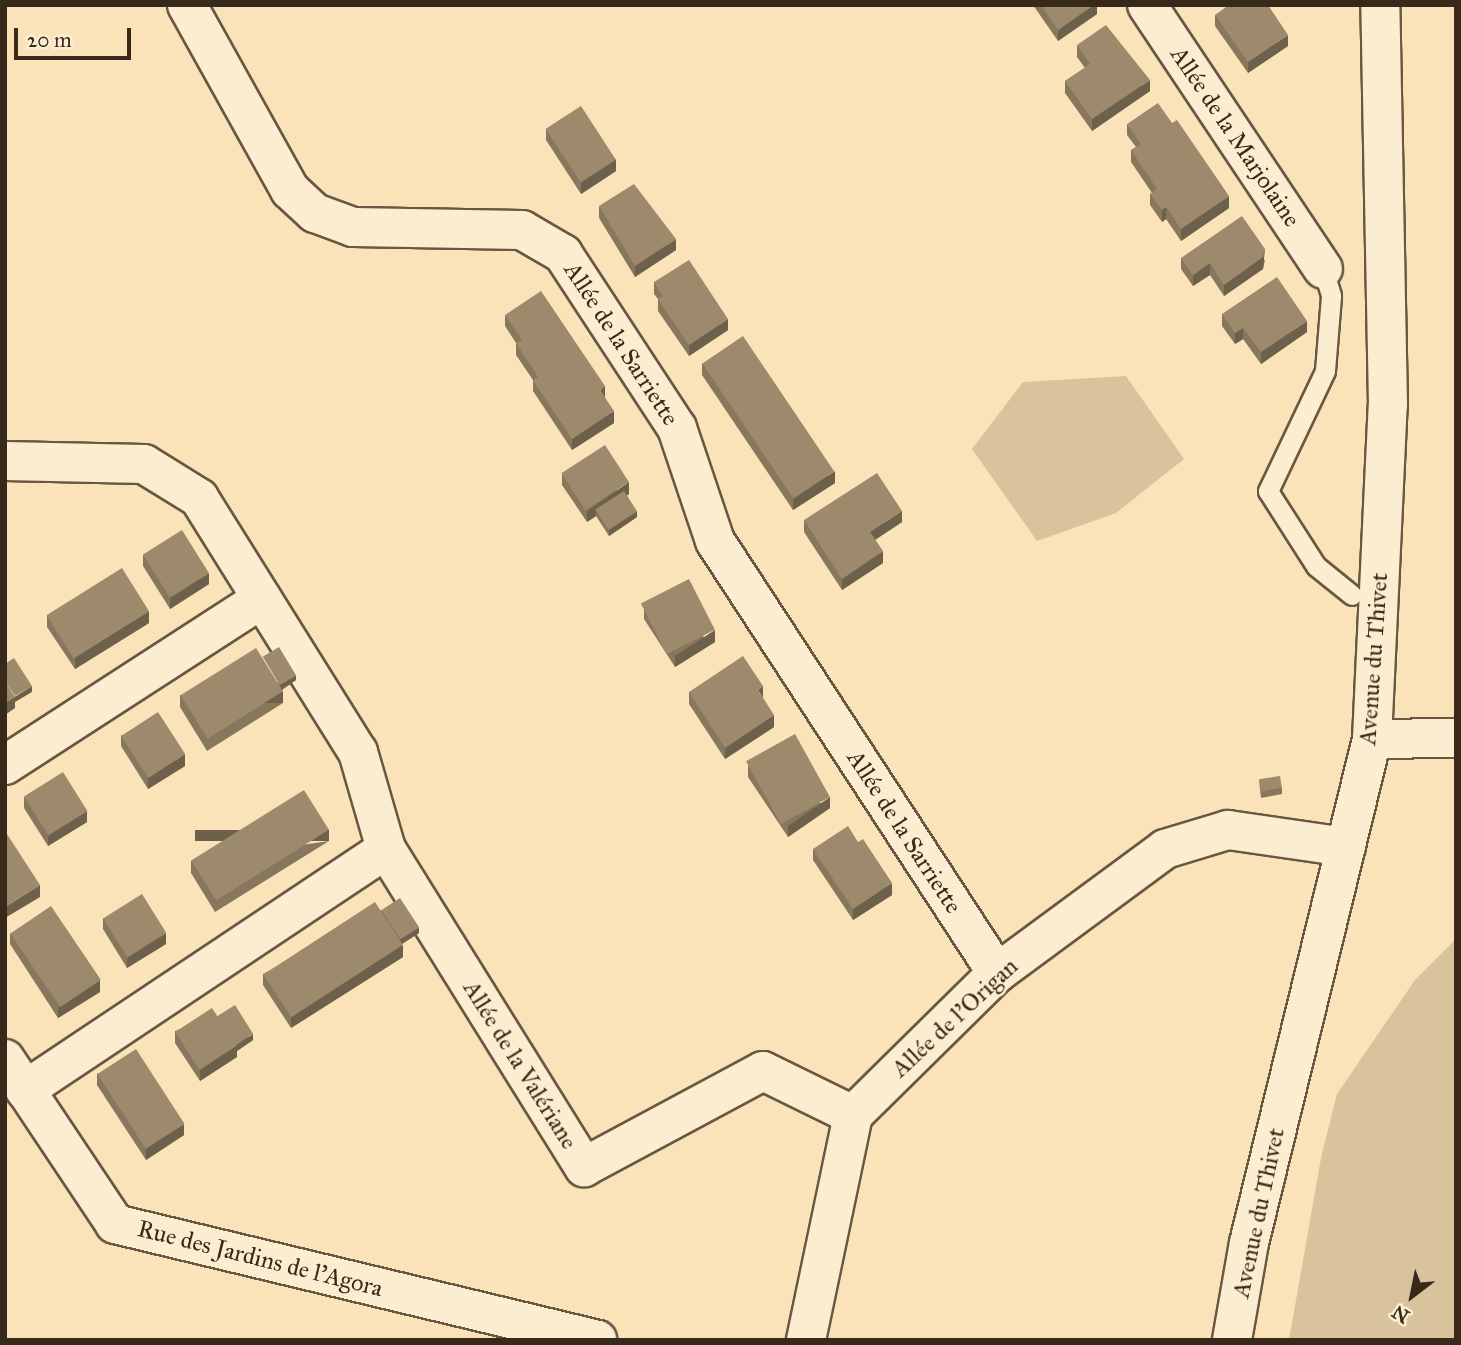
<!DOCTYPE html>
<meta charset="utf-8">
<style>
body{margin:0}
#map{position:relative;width:1461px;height:1345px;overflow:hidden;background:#fae3b8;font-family:"IM FELL Great Primer",serif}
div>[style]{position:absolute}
.green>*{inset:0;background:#d9c39d}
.roads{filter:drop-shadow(2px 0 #685842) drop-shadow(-2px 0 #685842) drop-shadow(0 2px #685842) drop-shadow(0 -2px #685842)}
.service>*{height:19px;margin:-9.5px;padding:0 9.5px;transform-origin:9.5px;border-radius:9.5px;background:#fcedd1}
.minor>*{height:38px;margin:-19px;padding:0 19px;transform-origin:19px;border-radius:19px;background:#fcedd1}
.secondary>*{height:38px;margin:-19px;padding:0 19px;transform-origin:19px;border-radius:19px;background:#fcedd1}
.wall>*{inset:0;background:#87775d}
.shaded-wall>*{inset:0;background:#6e614c;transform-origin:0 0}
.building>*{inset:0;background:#9d8a6c;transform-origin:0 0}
span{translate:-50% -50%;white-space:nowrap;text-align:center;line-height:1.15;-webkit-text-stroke:5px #fcedd1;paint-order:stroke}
.street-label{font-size:24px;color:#38291a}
.frame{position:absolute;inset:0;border:7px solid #38291a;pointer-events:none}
.north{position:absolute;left:1377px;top:1261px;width:70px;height:70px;-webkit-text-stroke:5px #fcedd1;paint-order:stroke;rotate:212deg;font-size:19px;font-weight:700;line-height:28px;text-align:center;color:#38291a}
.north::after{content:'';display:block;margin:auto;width:24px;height:32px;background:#38291a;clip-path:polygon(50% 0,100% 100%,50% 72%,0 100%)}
.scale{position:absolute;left:14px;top:28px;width:117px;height:32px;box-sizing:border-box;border:4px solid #38291a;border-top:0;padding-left:9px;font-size:21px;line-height:24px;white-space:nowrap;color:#38291a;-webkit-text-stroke:5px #fcedd1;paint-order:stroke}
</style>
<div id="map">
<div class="green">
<i style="clip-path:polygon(1126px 376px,1184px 459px,1116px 513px,1037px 541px,972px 449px,1023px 382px)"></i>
<i style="clip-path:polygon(1456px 939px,1456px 1340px,1289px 1340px,1321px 1158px,1337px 1094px,1415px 980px)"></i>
</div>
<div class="roads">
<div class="service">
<i style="left:1323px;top:269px;width:28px;rotate:73deg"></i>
<i style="left:1331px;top:296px;width:75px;rotate:94.6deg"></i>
<i style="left:1325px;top:371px;width:133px;rotate:115.4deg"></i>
<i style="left:1268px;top:491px;width:89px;rotate:57.4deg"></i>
<i style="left:1316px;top:566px;width:46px;rotate:38.9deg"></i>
</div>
<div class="minor">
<i style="left:187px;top:5px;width:212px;rotate:60.9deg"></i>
<i style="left:290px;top:190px;width:34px;rotate:43deg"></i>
<i style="left:315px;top:213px;width:40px;rotate:20.2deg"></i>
<i style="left:353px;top:227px;width:169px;rotate:1deg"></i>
<i style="left:522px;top:230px;width:48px;rotate:30.3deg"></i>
<i style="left:563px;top:254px;width:208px;rotate:56.8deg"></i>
<i style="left:677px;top:428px;width:119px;rotate:71.4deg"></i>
<i style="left:715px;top:541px;width:516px;rotate:56.86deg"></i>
<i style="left:1147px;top:5px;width:317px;rotate:56.3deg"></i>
<i style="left:5px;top:461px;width:139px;rotate:1.2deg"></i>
<i style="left:144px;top:464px;width:65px;rotate:31.7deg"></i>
<i style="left:199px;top:498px;width:300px;rotate:58deg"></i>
<i style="left:358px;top:752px;width:101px;rotate:73.9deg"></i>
<i style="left:386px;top:849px;width:375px;rotate:58.1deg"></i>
<i style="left:584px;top:1167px;width:203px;rotate:-28.2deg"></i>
<i style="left:763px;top:1071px;width:100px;rotate:26.1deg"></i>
<i style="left:5px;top:765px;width:306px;rotate:-32.9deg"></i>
<i style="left:5px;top:1059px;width:198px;rotate:56.3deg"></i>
<i style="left:115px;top:1224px;width:496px;rotate:13.5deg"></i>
<i style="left:25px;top:1090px;width:434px;rotate:-33.7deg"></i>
<i style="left:806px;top:1340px;width:230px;rotate:-78.2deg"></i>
<i style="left:853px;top:1115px;width:202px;rotate:-44.6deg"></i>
<i style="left:997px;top:973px;width:209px;rotate:-36.4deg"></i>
<i style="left:1165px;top:849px;width:66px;rotate:-16.8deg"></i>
<i style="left:1228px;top:830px;width:119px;rotate:8.2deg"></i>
</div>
<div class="secondary">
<i style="left:1372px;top:739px;width:84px;rotate:-0.7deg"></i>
<i style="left:1232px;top:1340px;width:98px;rotate:-80.1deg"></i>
<i style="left:1249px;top:1243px;width:519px;rotate:-76.29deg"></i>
<i style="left:1372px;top:739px;width:334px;rotate:-87.3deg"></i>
<i style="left:1388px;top:405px;width:400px;rotate:-91.1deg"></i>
</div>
</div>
<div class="wall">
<i style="clip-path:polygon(1033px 5px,1097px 5px,1097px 14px,1058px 41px)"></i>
<i style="clip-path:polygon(1215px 15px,1288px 46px,1248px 73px,1215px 26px)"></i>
<i style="clip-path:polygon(1077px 45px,1150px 91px,1092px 131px,1065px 93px,1065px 81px,1085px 68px,1077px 57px)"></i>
<i style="clip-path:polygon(1127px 124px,1229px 208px,1181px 241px,1166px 219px,1162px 222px,1150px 205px,1150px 194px,1152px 193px,1131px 162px,1131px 150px,1136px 147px,1127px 135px)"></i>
<i style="clip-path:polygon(546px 129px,616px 171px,581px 194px,546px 140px)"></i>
<i style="clip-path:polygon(599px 206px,676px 250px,635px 277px,599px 218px)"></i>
<i style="clip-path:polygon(1181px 258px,1265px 260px,1263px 269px,1224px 296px,1210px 275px,1193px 286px,1181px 269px)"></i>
<i style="clip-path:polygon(654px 282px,728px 330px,689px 356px,658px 311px,658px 299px,654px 294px)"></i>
<i style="clip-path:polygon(1222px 314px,1307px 332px,1261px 364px,1243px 339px,1235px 344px,1222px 326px)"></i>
<i style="clip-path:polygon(505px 315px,605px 397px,614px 423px,572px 450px,533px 391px,533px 380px,516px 355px,516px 343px,505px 326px)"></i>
<i style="clip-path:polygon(702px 363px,835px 483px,793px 510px,702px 375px)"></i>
<i style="clip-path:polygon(562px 474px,629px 494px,627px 495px,637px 517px,609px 536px,596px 516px,587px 522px,562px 485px)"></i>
<i style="clip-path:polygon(804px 520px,902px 522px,875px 540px,883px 563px,842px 590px,804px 532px)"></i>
<i style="clip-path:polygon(143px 555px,209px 584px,170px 609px,143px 566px)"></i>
<i style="clip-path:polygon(644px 608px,715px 642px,675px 667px,644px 619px)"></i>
<i style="clip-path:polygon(47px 615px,149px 623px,75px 669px,47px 627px)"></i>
<i style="clip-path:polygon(296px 680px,282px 690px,283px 703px,207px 751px,180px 707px,180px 695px)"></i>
<i style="clip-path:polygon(689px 692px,763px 698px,774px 727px,725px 759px,689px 704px)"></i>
<i style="clip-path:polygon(121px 735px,185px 766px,148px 789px,121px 746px)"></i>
<i style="clip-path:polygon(748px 765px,830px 808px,788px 837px,748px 777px)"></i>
<i style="clip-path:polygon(1259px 780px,1282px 788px,1282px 794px,1261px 798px)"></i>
<i style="clip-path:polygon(24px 797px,87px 822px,48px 846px,24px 808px)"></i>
<i style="clip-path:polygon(329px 841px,215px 912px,191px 873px,191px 861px)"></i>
<i style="clip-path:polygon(858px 842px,892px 895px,853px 920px,813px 860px,813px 849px)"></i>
<i style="clip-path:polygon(381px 910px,419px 933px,402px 944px,403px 957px,291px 1028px,263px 985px,263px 974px)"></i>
<i style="clip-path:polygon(103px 918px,166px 944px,127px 968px,103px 929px)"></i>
<i style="clip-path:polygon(10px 933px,100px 992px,58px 1018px,10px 944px)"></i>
<i style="clip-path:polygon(217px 1016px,253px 1040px,237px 1051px,237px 1057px,200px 1081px,175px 1043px,175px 1031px)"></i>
<i style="clip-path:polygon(97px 1073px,184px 1135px,146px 1160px,97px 1085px)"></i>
</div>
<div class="shaded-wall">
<i style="clip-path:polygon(1094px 5px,1097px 5px,1097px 14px,1058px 41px,1058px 30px)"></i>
<i style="clip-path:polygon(1288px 35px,1288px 46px,1248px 73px,1248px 62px)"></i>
<i style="clip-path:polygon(1150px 80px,1150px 91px,1092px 131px,1092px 119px)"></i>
<i style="clip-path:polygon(616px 159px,616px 171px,581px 194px,581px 182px)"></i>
<i style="clip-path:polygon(1229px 196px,1229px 208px,1181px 241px,1181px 229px)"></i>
<i style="clip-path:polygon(1166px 207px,1166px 219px,1162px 222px,1162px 210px)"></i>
<i style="clip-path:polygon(676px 239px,676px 250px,635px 277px,635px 266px)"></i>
<i style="clip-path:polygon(1265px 249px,1263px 269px,1224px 296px,1224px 285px)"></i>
<i style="clip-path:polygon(1210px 263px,1210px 275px,1193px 286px,1193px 275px)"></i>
<i style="clip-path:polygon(728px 319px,728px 330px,689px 356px,689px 345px)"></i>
<i style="clip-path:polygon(1307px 321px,1307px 332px,1261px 364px,1261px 352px)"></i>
<i style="clip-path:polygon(1243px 328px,1243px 339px,1235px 344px,1235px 333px)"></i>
<i style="clip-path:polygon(605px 386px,605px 398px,600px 390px)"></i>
<i style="clip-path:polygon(614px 411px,614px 423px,572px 450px,572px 439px)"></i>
<i style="clip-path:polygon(835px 471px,835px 483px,793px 510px,793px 499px)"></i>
<i style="clip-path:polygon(629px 482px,629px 494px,599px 514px,596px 510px,596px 516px,587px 522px,587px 511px)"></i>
<i style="clip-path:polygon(637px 511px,637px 517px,609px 536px,609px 530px)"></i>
<i style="clip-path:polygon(902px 511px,902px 522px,870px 543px,870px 532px)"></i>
<i style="clip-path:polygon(883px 551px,883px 563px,842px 590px,842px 579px)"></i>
<i style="clip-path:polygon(209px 573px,209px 584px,170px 609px,170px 597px)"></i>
<i style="clip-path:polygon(149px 611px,149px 623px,75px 669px,75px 658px)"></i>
<i style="clip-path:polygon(715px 630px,715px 642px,675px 667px,675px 656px)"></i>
<i style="clip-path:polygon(296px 675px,296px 680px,277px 693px,277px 687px)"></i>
<i style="clip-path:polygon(32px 686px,32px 692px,15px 702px,15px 708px,5px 715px,5px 703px)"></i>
<i style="clip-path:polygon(763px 686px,763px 698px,758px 690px)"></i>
<i style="left:283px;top:691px;width:12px;height:90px;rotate:90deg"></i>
<i style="clip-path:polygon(774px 715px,774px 727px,725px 759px,725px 748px)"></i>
<i style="clip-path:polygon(185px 754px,185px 766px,148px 789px,148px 778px)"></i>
<i style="clip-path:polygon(830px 797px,830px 808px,788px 837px,788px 826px)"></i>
<i style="clip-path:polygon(87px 811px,87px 822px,48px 846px,48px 835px)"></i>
<i style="left:329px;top:830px;width:11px;height:134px;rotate:90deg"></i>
<i style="clip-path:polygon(892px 883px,892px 895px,853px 920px,853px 909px)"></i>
<i style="clip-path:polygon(40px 885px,40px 897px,5px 918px,5px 907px)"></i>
<i style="clip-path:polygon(419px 927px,419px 933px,397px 947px,397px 941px)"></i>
<i style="clip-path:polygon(166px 933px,166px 944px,127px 968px,127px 956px)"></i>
<i style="clip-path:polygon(403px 945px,403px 957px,291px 1028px,291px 1017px)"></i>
<i style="clip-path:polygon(100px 980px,100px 992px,58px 1018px,58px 1007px)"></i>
<i style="clip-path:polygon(253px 1034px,253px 1040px,237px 1051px,237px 1057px,200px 1081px,200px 1070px)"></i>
<i style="clip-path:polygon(184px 1124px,184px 1135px,146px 1160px,146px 1148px)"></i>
</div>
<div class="building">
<i style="clip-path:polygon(1041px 5px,1094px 5px,1058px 30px)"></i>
<i style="clip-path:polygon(1229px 5px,1268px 5px,1288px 35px,1248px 62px,1215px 15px)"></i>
<i style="clip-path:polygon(1106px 25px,1150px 80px,1092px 119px,1065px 81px,1090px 64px,1077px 45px)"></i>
<i style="clip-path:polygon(1158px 103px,1172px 123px,1177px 120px,1229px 196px,1181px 229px,1166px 207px,1162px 210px,1150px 194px,1157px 189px,1131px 150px,1141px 144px,1127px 124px)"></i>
<i style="left:581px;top:106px;width:64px;height:42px;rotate:57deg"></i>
<i style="clip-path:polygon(634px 184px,676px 239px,635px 266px,599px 206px)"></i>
<i style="clip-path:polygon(1242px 216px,1265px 249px,1263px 257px,1224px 285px,1210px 263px,1193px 275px,1181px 258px)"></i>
<i style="clip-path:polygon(689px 260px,728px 319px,689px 345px,658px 299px,663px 296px,654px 282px)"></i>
<i style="clip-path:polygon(1277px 277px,1307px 321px,1261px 352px,1243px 328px,1235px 333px,1222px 314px)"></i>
<i style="clip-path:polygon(541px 291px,605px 386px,600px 390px,614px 411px,572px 439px,533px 380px,538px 377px,516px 343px,522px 340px,505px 315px)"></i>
<i style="left:743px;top:336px;width:163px;height:49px;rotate:56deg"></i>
<i style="left:605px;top:445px;width:44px;height:52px;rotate:57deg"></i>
<i style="clip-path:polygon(877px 473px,902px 511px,870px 532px,883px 551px,842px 579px,804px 520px)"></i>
<i style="left:624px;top:491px;width:24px;height:34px;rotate:57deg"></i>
<i style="left:182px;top:530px;width:51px;height:46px;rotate:58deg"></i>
<i style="left:122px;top:568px;width:51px;height:89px;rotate:58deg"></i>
<i style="left:689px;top:579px;width:57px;height:54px;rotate:63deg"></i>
<i style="left:279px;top:647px;width:33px;height:19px;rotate:59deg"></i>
<i style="left:256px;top:648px;width:51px;height:89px;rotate:58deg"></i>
<i style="clip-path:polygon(743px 656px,763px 686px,758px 690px,774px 715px,725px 748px,689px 692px)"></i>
<i style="clip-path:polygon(14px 658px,32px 686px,15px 696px,5px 681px,5px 664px)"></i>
<i style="clip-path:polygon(5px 681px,15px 697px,5px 703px)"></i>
<i style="left:158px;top:712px;width:50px;height:44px;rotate:57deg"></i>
<i style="left:795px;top:734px;width:72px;height:56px;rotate:61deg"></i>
<i style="left:63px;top:772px;width:46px;height:46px;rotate:58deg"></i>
<i style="left:1280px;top:776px;width:12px;height:21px;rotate:81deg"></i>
<i style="left:304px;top:790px;width:47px;height:133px;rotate:58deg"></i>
<i style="clip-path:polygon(848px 826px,858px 842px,863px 839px,892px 883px,853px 909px,813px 849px)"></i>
<i style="clip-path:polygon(5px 831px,40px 885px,5px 907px)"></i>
<i style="left:142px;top:894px;width:46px;height:46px;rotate:58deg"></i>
<i style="left:400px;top:898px;width:35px;height:22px;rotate:57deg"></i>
<i style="left:375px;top:902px;width:51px;height:133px;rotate:57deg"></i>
<i style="left:51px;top:906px;width:89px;height:49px;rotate:56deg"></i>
<i style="left:235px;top:1005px;width:34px;height:21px;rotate:58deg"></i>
<i style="left:212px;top:1008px;width:45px;height:44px;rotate:57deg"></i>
<i style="left:136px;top:1049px;width:89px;height:46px;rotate:57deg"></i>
</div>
<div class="street-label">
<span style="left:1235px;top:137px;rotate:56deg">Allée de la Marjolaine</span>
<span style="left:621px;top:344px;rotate:57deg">Allée de la Sarriette</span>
<span style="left:1374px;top:659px;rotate:-86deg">Avenue du Thivet</span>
<span style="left:904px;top:832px;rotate:57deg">Allée de la Sarriette</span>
<span style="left:955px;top:1018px;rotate:-43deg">Allée de l'Origan</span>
<span style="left:520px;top:1065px;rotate:58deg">Allée de la Valériane</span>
<span style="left:1259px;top:1213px;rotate:-78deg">Avenue du Thivet</span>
<span style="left:260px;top:1259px;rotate:14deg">Rue des Jardins de l'Agora</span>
</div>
<div class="frame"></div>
<div class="north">N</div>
<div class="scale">20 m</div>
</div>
